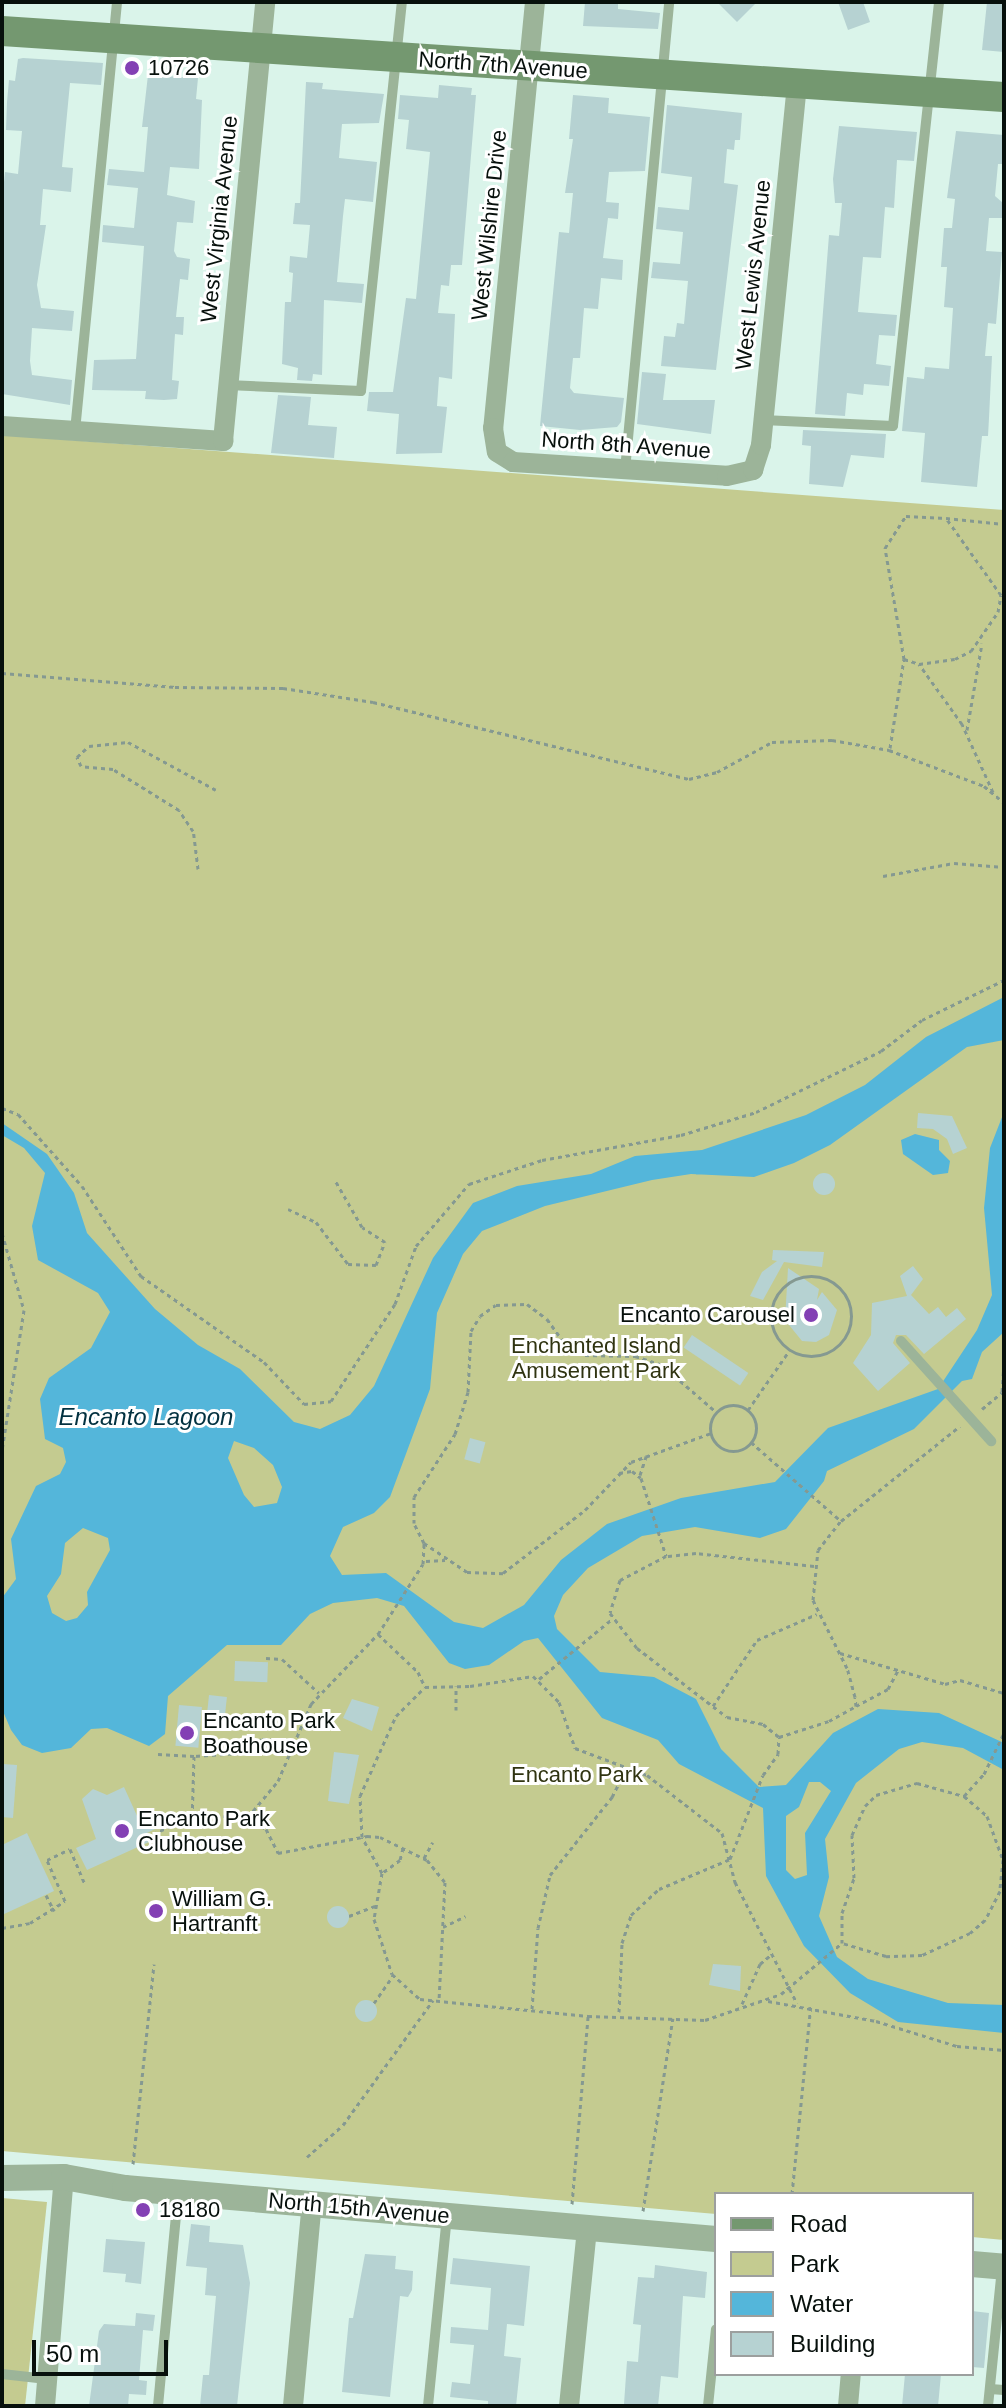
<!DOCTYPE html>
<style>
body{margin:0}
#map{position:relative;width:1006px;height:2408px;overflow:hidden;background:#daf4ea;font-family:Arial,sans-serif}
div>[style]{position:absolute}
.green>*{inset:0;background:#c4cb90}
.water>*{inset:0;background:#54b6da}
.building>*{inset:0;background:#b6d2d2;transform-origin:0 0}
.round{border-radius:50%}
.path>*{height:3px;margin-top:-1.5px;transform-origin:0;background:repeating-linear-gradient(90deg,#859991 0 4px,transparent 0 8px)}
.path>.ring{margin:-1.5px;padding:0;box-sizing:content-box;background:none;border:3px solid #859991;border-radius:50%}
.service>*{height:10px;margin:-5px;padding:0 5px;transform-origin:5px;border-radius:5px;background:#9cb499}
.minor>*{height:20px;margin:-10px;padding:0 10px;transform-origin:10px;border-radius:10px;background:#9cb499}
.tertiary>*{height:26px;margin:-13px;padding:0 13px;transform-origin:13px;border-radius:13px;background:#9cb499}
.secondary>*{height:30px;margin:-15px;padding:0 15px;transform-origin:15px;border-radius:15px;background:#749870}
.dots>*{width:22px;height:22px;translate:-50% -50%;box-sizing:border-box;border:4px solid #fff;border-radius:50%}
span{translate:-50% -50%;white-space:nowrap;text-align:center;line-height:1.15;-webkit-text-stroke:6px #fff;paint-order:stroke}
.street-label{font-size:22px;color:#07100c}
.poi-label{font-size:22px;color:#07100c}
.left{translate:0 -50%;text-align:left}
.right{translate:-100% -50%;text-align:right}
.park-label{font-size:22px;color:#303411}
.water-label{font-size:24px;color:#023140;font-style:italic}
.frame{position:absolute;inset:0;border:4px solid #07100c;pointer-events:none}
.legend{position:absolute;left:714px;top:2192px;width:260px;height:184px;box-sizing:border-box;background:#fff;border:2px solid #9c9f9e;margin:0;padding:10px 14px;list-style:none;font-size:24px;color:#07100c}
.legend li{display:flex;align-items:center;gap:16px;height:40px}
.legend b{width:40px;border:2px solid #9c9f9e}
.scale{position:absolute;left:32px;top:2340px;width:136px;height:36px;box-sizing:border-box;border:4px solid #07100c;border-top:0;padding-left:10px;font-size:24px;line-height:28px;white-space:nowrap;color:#07100c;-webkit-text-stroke:6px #fff;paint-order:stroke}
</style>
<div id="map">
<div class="green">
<i style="clip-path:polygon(2px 435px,1004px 510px,1004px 2240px,972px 2237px,972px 2194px,716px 2194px,716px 2214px,2px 2151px)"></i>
<i style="clip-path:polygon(2px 2198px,47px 2202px,25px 2406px,2px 2406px)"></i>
</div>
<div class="water">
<i style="clip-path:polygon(evenodd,1004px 997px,1004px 1040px,967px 1047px,830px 1145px,794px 1163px,754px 1177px,691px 1174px,652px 1180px,545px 1206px,482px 1231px,463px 1254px,437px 1313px,430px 1389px,390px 1497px,374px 1513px,343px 1527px,330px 1556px,342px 1575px,386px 1573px,454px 1622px,483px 1628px,524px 1605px,561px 1560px,607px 1524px,681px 1498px,775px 1482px,828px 1428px,938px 1389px,977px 1330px,992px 1295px,984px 1208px,990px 1148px,1004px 1112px,1004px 1332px,982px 1352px,972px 1379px,962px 1381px,914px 1429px,827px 1471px,824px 1481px,786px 1529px,760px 1538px,695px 1527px,642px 1536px,588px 1568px,563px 1595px,554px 1616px,557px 1629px,600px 1672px,654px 1677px,696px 1699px,721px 1749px,759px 1787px,786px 1785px,833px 1733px,878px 1709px,939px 1713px,1004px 1743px,1004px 1770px,963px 1748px,922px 1742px,899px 1749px,856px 1783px,825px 1839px,829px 1877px,819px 1916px,837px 1957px,868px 1979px,948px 2003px,1004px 2005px,1004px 2033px,898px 2022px,850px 1993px,804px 1946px,766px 1876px,763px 1808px,679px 1764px,658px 1740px,602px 1718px,538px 1638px,524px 1641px,489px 1665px,465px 1669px,449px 1663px,404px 1606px,377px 1598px,333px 1603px,310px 1614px,281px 1645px,227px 1645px,168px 1696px,165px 1734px,149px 1746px,107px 1728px,91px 1729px,71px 1748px,42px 1753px,22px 1745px,11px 1730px,2px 1709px,2px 1598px,16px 1579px,11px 1539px,36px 1486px,60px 1474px,66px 1462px,63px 1448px,45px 1439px,40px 1399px,49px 1378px,91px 1348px,110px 1312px,98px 1293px,38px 1260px,32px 1226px,45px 1173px,24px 1148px,2px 1135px,2px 1123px,47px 1154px,74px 1193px,87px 1233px,155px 1309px,198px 1345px,240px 1369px,294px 1422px,320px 1429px,350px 1415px,374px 1386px,433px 1258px,473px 1203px,517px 1186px,591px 1174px,635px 1156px,702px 1150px,806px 1115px,865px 1085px,926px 1037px,1004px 997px,234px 1441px,254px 1448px,273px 1465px,282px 1487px,277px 1503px,254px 1507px,244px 1495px,228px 1458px,234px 1441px,1004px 997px,83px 1528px,108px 1538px,110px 1550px,87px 1592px,88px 1605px,77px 1618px,66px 1621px,52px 1613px,47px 1596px,61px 1574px,65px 1543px,83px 1528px,1004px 997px,809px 1782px,820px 1782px,831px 1791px,805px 1833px,807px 1875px,795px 1879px,786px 1870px,786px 1816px,799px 1807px,809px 1782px)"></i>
<i style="clip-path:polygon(915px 1134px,939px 1140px,939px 1150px,950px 1161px,948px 1173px,933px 1175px,903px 1154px,901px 1140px)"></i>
</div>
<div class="building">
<i style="clip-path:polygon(585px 2px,618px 2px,618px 9px,660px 13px,658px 29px,583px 26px)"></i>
<i style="clip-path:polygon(717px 2px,757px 2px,737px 22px)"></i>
<i style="clip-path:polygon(838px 2px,863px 2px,870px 22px,848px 30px)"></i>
<i style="clip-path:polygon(987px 2px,1004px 2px,1004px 52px,982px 50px)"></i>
<i style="clip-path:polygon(23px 58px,103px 63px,101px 85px,70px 83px,62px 167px,73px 168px,71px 192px,43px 189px,40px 225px,46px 225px,37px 285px,41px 308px,74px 311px,72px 331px,32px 328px,30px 361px,32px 375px,72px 380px,70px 405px,2px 394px,2px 202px,5px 172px,18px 174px,22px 131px,6px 130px,7px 102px,9px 80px,15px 81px,18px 59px)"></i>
<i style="clip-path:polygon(148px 75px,198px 78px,196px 99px,202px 100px,199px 169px,170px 167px,167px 195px,195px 201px,193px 223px,177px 222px,174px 251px,177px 257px,190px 259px,188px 280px,180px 279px,176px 317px,184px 317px,183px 335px,175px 334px,172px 380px,179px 381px,177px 399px,164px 400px,145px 399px,146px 391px,92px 390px,94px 360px,136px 359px,144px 246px,102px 242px,103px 225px,134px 228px,138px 188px,107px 185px,109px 169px,144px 172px,148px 127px,142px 127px)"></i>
<i style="clip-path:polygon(306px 82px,323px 83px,322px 89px,384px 94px,379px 123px,342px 124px,339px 158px,377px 162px,373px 202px,345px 199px,343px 216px,337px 282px,364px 284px,362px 303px,324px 300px,322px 375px,313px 374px,312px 381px,297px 380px,298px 368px,282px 364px,285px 302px,291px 302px,293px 273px,289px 272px,290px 256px,307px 258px,310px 225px,293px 224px,295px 203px,300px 203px)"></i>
<i style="clip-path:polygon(439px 85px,472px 88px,471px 95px,476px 95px,462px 265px,451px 265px,449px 286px,441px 285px,438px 313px,455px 314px,452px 379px,439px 377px,437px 406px,447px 407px,442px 453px,396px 454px,399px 414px,367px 411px,369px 392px,393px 392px,406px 298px,416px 299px,430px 152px,406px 149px,409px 120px,398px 119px,400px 95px,438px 98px)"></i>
<i style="clip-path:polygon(573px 95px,609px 98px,608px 113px,650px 117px,645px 171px,609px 172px,606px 202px,619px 203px,618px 219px,608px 218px,603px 258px,623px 260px,622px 280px,601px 278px,598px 309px,584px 308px,580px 358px,573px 358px,570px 388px,574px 393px,624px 398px,621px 422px,617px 427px,580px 430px,540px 426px,559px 232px,569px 233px,573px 193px,565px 193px,573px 139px,569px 139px)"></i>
<i style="clip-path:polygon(667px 105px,742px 113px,740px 140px,735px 140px,734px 150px,727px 149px,724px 183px,738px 185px,716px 370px,661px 366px,664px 336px,675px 337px,677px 323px,684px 324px,688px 281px,651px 278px,653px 262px,680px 264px,683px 232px,656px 229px,658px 207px,689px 210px,692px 177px,661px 173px)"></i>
<i style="clip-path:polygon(839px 126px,917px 132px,914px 161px,897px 160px,894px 208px,885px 207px,881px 258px,863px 257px,858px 312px,897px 315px,895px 336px,879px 335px,876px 364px,891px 366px,889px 386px,864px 384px,863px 395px,847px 393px,845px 416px,815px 414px,829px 235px,839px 236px,842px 203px,835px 203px,833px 179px)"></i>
<i style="clip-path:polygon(956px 131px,1004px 135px,1004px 164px,998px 164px,995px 196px,1003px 203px,1002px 218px,989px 218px,986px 251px,1002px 252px,996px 324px,988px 323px,985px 356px,992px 356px,989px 418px,988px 436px,982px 436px,977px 487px,921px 482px,925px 433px,902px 431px,907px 377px,924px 379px,925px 367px,949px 369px,953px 308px,944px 307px,947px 267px,941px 267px,944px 228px,952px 228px,955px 199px,947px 198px)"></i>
<i style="clip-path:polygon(642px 372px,666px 374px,663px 400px,715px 400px,711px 434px,637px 424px)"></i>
<i style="clip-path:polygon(278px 395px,311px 397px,308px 425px,337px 427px,334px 458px,271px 453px)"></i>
<i style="clip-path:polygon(803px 430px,886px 434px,884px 458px,851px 455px,843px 487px,809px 484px,811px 446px,802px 445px)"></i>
<i style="clip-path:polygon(918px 1113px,952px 1116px,967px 1148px,953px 1154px,947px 1139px,933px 1129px,917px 1128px)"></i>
<i class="round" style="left:813px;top:1173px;width:22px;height:22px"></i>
<i style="clip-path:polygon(773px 1250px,824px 1252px,822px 1267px,784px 1262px,763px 1300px,750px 1296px,762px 1272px,777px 1261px,772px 1260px)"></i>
<i style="clip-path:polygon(913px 1266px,923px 1279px,911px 1295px,929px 1314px,938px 1307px,946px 1317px,957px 1308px,966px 1319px,924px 1354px,906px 1335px,896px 1335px,893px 1343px,910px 1363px,878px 1391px,853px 1363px,871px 1335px,872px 1303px,907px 1296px,900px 1276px)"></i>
<i style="clip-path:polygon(788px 1268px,819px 1289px,817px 1300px,822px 1292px,837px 1310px,829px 1335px,816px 1342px,802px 1341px,785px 1320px)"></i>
<i style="left:692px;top:1335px;width:68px;height:15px;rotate:34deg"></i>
<i style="left:470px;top:1438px;width:16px;height:22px;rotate:15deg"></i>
<i style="left:235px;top:1661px;width:33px;height:20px;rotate:2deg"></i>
<i style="left:209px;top:1695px;width:18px;height:18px;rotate:6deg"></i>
<i style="clip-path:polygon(352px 1699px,379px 1707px,372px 1731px,343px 1718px)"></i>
<i style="left:179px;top:1705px;width:23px;height:41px;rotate:5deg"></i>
<i style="clip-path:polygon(334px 1752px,359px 1755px,349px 1804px,328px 1801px)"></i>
<i style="clip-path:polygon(3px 1764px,17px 1765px,13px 1818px,2px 1817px)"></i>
<i style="clip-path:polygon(124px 1787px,138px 1818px,150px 1812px,157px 1828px,145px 1834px,149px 1842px,87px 1870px,76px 1848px,96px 1839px,82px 1799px,93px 1789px,107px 1795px)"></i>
<i style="clip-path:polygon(27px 1833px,54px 1891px,2px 1915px,2px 1845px)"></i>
<i class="round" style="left:327px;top:1906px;width:22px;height:22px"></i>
<i style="clip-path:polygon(713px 1964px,741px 1966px,740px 1991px,709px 1985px)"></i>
<i class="round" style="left:355px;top:2000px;width:22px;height:22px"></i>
<i style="clip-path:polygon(191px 2224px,210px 2226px,209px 2242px,243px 2245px,250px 2283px,237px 2406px,200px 2406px,203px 2375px,209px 2375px,216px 2296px,205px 2295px,207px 2268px,186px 2266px)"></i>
<i style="clip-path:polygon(106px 2239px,145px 2242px,141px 2284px,125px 2282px,126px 2274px,103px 2272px)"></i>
<i style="clip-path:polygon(365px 2254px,396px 2256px,395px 2269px,413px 2271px,412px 2290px,408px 2297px,400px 2296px,390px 2397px,342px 2392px,349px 2318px,353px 2318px)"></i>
<i style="clip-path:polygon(453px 2258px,530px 2266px,524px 2326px,507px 2324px,504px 2356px,521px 2358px,516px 2406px,488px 2406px,488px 2401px,450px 2397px,452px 2382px,470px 2384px,474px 2345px,450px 2343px,451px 2327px,488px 2330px,491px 2288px,450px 2284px)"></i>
<i style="clip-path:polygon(655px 2265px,707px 2272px,705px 2298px,683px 2296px,678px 2378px,661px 2376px,658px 2406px,624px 2404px,627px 2361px,638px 2362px,641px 2325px,633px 2324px,638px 2277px,654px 2278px)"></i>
<i style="clip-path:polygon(972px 2311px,989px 2313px,984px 2368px,972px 2367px)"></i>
<i style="clip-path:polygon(136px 2313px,155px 2315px,153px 2331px,143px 2330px,139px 2380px,147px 2381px,146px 2395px,129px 2394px,128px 2406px,89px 2406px,99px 2331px,104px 2324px,135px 2326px)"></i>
<i style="clip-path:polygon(905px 2374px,941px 2374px,938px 2406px,902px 2406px)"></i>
</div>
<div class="path">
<i style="left:904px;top:659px;width:16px;rotate:18deg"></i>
<i style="left:2px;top:673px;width:174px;rotate:4.6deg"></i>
<i style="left:175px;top:687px;width:108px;rotate:0.5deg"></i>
<i style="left:283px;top:688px;width:91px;rotate:8.8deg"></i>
<i style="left:373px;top:702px;width:325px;rotate:13.7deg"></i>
<i style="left:689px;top:779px;width:29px;rotate:-14deg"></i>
<i style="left:717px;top:772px;width:63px;rotate:-28.6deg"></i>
<i style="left:772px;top:742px;width:60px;rotate:-1.9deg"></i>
<i style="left:832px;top:740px;width:58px;rotate:10deg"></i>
<i style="left:889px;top:750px;width:102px;rotate:20.8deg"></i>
<i style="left:984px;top:786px;width:26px;rotate:40deg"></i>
<i style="left:967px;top:730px;width:88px;rotate:-80.2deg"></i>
<i style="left:890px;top:748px;width:90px;rotate:-81.1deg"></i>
<i style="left:904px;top:659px;width:113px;rotate:-99.7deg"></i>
<i style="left:885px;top:548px;width:38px;rotate:-57deg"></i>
<i style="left:906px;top:516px;width:40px;rotate:2.9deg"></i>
<i style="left:993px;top:792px;width:75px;rotate:-114.5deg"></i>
<i style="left:962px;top:724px;width:74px;rotate:-125.6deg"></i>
<i style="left:919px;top:664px;width:36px;rotate:-8deg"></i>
<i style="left:955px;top:659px;width:18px;rotate:-27deg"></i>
<i style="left:971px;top:651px;width:47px;rotate:-55.3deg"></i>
<i style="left:998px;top:612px;width:17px;rotate:-80deg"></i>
<i style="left:1001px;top:595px;width:95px;rotate:-125.5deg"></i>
<i style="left:946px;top:518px;width:58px;rotate:5.9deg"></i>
<i style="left:198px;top:869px;width:38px;rotate:-97deg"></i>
<i style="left:193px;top:831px;width:25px;rotate:-124deg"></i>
<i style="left:179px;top:810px;width:78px;rotate:-148.2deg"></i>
<i style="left:113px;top:769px;width:32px;rotate:-175deg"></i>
<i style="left:81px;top:766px;width:10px;rotate:-114deg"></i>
<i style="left:77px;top:757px;width:16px;rotate:-43deg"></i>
<i style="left:89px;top:746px;width:39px;rotate:-6deg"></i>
<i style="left:128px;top:742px;width:100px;rotate:28.6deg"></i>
<i style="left:883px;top:876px;width:72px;rotate:-10.4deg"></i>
<i style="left:954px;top:863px;width:50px;rotate:4.6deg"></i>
<i style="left:2px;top:1108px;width:17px;rotate:21deg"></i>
<i style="left:18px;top:1114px;width:96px;rotate:48.4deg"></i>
<i style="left:82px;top:1186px;width:108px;rotate:56.8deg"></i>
<i style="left:141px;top:1276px;width:150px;rotate:35deg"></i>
<i style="left:264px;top:1362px;width:58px;rotate:46.4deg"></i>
<i style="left:304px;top:1404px;width:27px;rotate:-6deg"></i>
<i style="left:331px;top:1401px;width:116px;rotate:-56.6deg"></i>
<i style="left:395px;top:1304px;width:62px;rotate:-70.1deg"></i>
<i style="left:416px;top:1246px;width:82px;rotate:-49.5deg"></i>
<i style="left:469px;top:1184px;width:77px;rotate:-18.2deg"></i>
<i style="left:542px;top:1160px;width:141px;rotate:-10.2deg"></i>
<i style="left:681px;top:1135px;width:78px;rotate:-17deg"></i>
<i style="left:756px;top:1112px;width:139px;rotate:-26deg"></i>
<i style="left:881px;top:1051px;width:51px;rotate:-37.1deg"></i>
<i style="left:922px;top:1020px;width:91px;rotate:-26deg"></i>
<i style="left:288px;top:1209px;width:31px;rotate:25deg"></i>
<i style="left:316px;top:1222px;width:53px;rotate:52.7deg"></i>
<i style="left:348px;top:1264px;width:28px;rotate:2deg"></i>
<i style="left:376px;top:1265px;width:25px;rotate:-69deg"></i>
<i style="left:385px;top:1242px;width:27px;rotate:-147deg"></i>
<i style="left:362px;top:1227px;width:54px;rotate:-119.9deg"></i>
<i style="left:2px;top:1233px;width:80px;rotate:74.1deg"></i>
<i style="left:24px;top:1310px;width:142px;rotate:98.9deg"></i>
<i class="ring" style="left:771px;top:1276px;width:77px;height:77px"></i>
<i class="ring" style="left:710px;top:1405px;width:43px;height:43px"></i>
<i style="left:982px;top:1409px;width:26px;rotate:-40deg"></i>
<i style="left:1002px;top:1392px;width:29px;rotate:-86deg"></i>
<i style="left:748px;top:1410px;width:72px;rotate:-55.2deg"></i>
<i style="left:751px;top:1442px;width:120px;rotate:41.3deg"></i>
<i style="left:619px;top:1473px;width:13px;rotate:-9deg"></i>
<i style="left:632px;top:1471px;width:11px;rotate:38deg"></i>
<i style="left:641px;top:1478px;width:82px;rotate:72.2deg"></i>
<i style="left:640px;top:1475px;width:20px;rotate:-72deg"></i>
<i style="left:424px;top:1543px;width:22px;rotate:-117deg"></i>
<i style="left:414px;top:1523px;width:26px;rotate:-90deg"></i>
<i style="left:414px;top:1497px;width:75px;rotate:-56.9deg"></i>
<i style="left:455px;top:1434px;width:44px;rotate:-72.8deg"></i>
<i style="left:468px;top:1392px;width:61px;rotate:-87.2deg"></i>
<i style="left:471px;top:1331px;width:17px;rotate:-59deg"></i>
<i style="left:480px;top:1316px;width:19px;rotate:-35deg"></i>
<i style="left:496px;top:1305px;width:31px;rotate:-2deg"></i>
<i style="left:527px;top:1304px;width:25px;rotate:37deg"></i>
<i style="left:547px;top:1319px;width:31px;rotate:54deg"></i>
<i style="left:565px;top:1344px;width:23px;rotate:29deg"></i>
<i style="left:585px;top:1355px;width:50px;rotate:1.1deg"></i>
<i style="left:635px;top:1356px;width:28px;rotate:18deg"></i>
<i style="left:662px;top:1365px;width:72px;rotate:41deg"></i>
<i style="left:426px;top:1561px;width:19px;rotate:-3deg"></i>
<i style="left:814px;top:1566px;width:119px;rotate:-173.7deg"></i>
<i style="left:696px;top:1553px;width:30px;rotate:174deg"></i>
<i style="left:666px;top:1556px;width:52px;rotate:152.4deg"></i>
<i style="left:620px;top:1580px;width:34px;rotate:107deg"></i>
<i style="left:610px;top:1613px;width:44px;rotate:52.4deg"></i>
<i style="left:637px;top:1648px;width:113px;rotate:37.5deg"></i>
<i style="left:727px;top:1717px;width:37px;rotate:11deg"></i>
<i style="left:763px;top:1724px;width:21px;rotate:39deg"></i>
<i style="left:779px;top:1737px;width:52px;rotate:-17.7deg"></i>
<i style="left:829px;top:1721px;width:31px;rotate:-29deg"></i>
<i style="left:856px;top:1706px;width:9px;rotate:-96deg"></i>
<i style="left:855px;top:1697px;width:30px;rotate:-105deg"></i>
<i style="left:847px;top:1668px;width:76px;rotate:-116.6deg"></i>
<i style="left:813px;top:1600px;width:50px;rotate:-84.3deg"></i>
<i style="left:818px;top:1550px;width:37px;rotate:-52deg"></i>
<i style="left:841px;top:1521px;width:152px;rotate:-38.6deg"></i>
<i style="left:378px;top:1634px;width:83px;rotate:-57.3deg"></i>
<i style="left:423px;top:1564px;width:21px;rotate:-87deg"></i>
<i style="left:424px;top:1543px;width:52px;rotate:34deg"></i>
<i style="left:467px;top:1572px;width:36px;rotate:2deg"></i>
<i style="left:503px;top:1573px;width:103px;rotate:-37.5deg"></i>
<i style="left:585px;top:1510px;width:66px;rotate:-46.2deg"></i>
<i style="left:631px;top:1462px;width:85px;rotate:-19.9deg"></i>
<i style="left:840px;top:1653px;width:109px;rotate:16.4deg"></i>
<i style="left:945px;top:1684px;width:16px;rotate:-15deg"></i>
<i style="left:960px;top:1680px;width:46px;rotate:16.5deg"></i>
<i style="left:266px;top:1658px;width:16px;rotate:4deg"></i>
<i style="left:282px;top:1659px;width:50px;rotate:42.6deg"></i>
<i style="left:539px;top:1679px;width:94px;rotate:-39.4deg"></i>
<i style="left:713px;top:1706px;width:79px;rotate:-56.3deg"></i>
<i style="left:757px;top:1640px;width:65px;rotate:-23.4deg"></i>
<i style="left:856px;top:1706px;width:36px;rotate:-28deg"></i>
<i style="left:888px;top:1689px;width:21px;rotate:-62deg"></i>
<i style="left:456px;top:1710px;width:24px;rotate:-90deg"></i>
<i style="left:290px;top:1741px;width:28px;rotate:-176deg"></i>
<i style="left:262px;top:1739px;width:26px;rotate:148deg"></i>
<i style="left:240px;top:1753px;width:46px;rotate:176.3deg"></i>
<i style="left:194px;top:1756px;width:67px;rotate:91.7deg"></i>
<i style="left:192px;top:1823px;width:44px;rotate:-11.8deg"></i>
<i style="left:235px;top:1814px;width:13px;rotate:13deg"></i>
<i style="left:248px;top:1817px;width:22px;rotate:34deg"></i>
<i style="left:266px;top:1829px;width:27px;rotate:63deg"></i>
<i style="left:278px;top:1853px;width:91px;rotate:-10.8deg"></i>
<i style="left:367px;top:1836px;width:13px;rotate:4deg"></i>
<i style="left:380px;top:1837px;width:52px;rotate:26.1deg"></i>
<i style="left:427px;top:1860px;width:28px;rotate:51deg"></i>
<i style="left:445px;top:1882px;width:119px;rotate:92.9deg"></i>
<i style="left:158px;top:1754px;width:36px;rotate:3deg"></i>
<i style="left:964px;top:1796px;width:30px;rotate:41deg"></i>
<i style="left:987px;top:1816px;width:47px;rotate:70deg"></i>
<i style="left:1003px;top:1860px;width:31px;rotate:96deg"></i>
<i style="left:1000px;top:1891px;width:33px;rotate:117deg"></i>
<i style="left:985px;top:1920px;width:20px;rotate:139deg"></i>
<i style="left:970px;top:1933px;width:53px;rotate:155.4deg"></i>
<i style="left:922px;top:1955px;width:36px;rotate:178deg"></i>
<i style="left:886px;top:1956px;width:46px;rotate:-163.5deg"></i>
<i style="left:842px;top:1943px;width:30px;rotate:-90deg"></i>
<i style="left:842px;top:1913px;width:37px;rotate:-71deg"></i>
<i style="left:854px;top:1878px;width:43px;rotate:-92.7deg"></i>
<i style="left:852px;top:1835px;width:32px;rotate:-66deg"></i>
<i style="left:865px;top:1806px;width:16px;rotate:-45deg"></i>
<i style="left:876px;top:1795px;width:43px;rotate:-16.3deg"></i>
<i style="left:917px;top:1783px;width:49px;rotate:15.5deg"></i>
<i style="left:964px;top:1796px;width:30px;rotate:-48deg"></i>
<i style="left:984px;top:1774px;width:46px;rotate:-64deg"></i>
<i style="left:248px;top:1817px;width:47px;rotate:-50.2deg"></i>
<i style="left:278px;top:1781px;width:84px;rotate:-66.8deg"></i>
<i style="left:311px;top:1704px;width:97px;rotate:-46.3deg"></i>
<i style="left:378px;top:1634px;width:55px;rotate:43.5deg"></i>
<i style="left:418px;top:1672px;width:17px;rotate:65deg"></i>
<i style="left:425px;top:1687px;width:45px;rotate:-1.3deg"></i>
<i style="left:470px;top:1686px;width:64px;rotate:-9deg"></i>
<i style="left:533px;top:1676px;width:37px;rotate:45deg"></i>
<i style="left:559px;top:1702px;width:49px;rotate:70.8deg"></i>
<i style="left:575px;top:1748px;width:77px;rotate:20.6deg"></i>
<i style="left:647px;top:1775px;width:95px;rotate:37.7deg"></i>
<i style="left:722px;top:1833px;width:51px;rotate:75.1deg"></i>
<i style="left:735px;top:1882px;width:136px;rotate:62.9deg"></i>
<i style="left:153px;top:1834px;width:39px;rotate:-24deg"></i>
<i style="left:403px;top:1848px;width:12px;rotate:104deg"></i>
<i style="left:400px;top:1860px;width:22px;rotate:144deg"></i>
<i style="left:382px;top:1873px;width:47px;rotate:99.9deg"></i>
<i style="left:374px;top:1919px;width:58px;rotate:71.9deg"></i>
<i style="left:392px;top:1974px;width:38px;rotate:42deg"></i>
<i style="left:420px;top:1999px;width:169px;rotate:5.8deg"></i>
<i style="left:588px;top:2016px;width:117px;rotate:2deg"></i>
<i style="left:705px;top:2020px;width:80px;rotate:-18.9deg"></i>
<i style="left:781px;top:1994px;width:80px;rotate:-39.9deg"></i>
<i style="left:424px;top:1858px;width:18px;rotate:-61deg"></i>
<i style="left:382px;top:1873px;width:41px;rotate:-119.1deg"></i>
<i style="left:362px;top:1837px;width:41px;rotate:-92.8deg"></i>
<i style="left:360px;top:1796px;width:88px;rotate:-65.8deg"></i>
<i style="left:396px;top:1716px;width:41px;rotate:-45deg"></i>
<i style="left:46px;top:1895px;width:18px;rotate:63deg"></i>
<i style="left:349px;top:1916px;width:28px;rotate:-21deg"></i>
<i style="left:443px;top:1927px;width:25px;rotate:-26deg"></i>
<i style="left:2px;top:1928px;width:28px;rotate:-10deg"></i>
<i style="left:30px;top:1923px;width:41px;rotate:-32.2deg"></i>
<i style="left:65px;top:1901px;width:45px;rotate:-113.7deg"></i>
<i style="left:47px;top:1860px;width:25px;rotate:-26deg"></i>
<i style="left:70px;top:1849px;width:38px;rotate:67deg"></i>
<i style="left:768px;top:2001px;width:110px;rotate:10.5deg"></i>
<i style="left:876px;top:2021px;width:85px;rotate:17.2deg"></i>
<i style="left:957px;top:2046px;width:47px;rotate:4.9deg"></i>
<i style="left:374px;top:2003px;width:33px;rotate:-55deg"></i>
<i style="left:742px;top:2004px;width:44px;rotate:-65.8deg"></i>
<i style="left:760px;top:1964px;width:16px;rotate:-40deg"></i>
<i style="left:532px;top:2009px;width:81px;rotate:-85.8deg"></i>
<i style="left:538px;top:1928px;width:54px;rotate:-77.2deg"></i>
<i style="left:550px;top:1875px;width:100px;rotate:-51.5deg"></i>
<i style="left:612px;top:1797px;width:33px;rotate:-63deg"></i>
<i style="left:619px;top:2012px;width:69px;rotate:-87.5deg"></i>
<i style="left:622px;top:1943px;width:29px;rotate:-72deg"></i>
<i style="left:631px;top:1915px;width:38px;rotate:-43deg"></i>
<i style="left:659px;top:1889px;width:77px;rotate:-22.9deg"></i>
<i style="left:730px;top:1859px;width:90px;rotate:-68.6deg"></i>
<i style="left:763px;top:1775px;width:26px;rotate:-54deg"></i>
<i style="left:778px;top:1754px;width:17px;rotate:-87deg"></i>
<i style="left:307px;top:2157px;width:48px;rotate:-41.6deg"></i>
<i style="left:343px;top:2125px;width:154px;rotate:-54.2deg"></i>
<i style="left:133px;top:2164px;width:201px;rotate:-84deg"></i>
<i style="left:792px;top:2194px;width:190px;rotate:-84.3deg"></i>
<i style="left:572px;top:2204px;width:189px;rotate:-85.1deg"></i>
<i style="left:643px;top:2211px;width:195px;rotate:-81.2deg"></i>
</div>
<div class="service">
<i style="left:227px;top:385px;width:134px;rotate:2.6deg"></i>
<i style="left:361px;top:391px;width:391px;rotate:-84deg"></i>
<i style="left:763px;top:420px;width:130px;rotate:2.6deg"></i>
<i style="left:893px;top:426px;width:426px;rotate:-83.8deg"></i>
<i style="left:75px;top:431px;width:431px;rotate:-84.4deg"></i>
<i style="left:625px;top:470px;width:470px;rotate:-84.6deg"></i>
<i style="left:901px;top:1341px;width:135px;rotate:48deg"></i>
<i style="left:2px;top:2374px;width:45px;rotate:6.3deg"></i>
<i style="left:990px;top:2389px;width:14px;rotate:4deg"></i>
<i style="left:158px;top:2406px;width:214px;rotate:-84.6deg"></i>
<i style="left:428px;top:2406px;width:190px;rotate:-84.3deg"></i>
<i style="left:708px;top:2406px;width:77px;rotate:-84.1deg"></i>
<i style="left:988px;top:2406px;width:138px;rotate:-84.2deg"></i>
</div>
<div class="minor">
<i style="left:535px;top:2px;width:428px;rotate:95.6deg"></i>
<i style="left:493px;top:428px;width:24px;rotate:81deg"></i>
<i style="left:497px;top:452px;width:19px;rotate:32deg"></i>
<i style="left:513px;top:462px;width:214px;rotate:3.7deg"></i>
<i style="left:727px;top:476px;width:27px;rotate:-13deg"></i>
<i style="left:753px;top:470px;width:26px;rotate:-72deg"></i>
<i style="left:761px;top:445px;width:363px;rotate:-84.3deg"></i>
<i style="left:2px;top:426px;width:222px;rotate:3.9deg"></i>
<i style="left:223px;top:441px;width:441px;rotate:-84.5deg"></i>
<i style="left:45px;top:2406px;width:230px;rotate:-85.3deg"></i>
<i style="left:293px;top:2406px;width:204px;rotate:-84.7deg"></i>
<i style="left:569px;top:2406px;width:179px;rotate:-84.2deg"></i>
<i style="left:848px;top:2406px;width:32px;rotate:-85deg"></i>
</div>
<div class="tertiary">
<i style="left:2px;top:2178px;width:62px;rotate:-0.9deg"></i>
<i style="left:64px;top:2177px;width:62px;rotate:10.2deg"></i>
<i style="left:125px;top:2188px;width:593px;rotate:4.93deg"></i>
<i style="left:972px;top:2264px;width:32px;rotate:5deg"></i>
</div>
<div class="secondary">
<i style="left:2px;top:31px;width:1004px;rotate:3.77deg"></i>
</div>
<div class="dots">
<i style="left:132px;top:68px;background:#8340b4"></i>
<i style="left:811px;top:1315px;background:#8340b4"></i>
<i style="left:187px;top:1733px;background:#8340b4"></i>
<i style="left:122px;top:1831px;background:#8340b4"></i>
<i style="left:156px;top:1911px;background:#8340b4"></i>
<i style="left:143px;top:2210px;background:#8340b4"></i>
</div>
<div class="street-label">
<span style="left:503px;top:65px;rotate:4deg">North 7th Avenue</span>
<span style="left:219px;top:219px;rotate:-84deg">West Virginia Avenue</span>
<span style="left:489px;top:225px;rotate:-84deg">West Wilshire Drive</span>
<span style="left:753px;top:275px;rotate:-84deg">West Lewis Avenue</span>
<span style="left:626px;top:445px;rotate:4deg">North 8th Avenue</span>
<span style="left:359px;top:2208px;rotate:5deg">North 15th Avenue</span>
</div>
<div class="poi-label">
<span class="left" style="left:148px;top:68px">10726</span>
<span class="right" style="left:795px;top:1315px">Encanto Carousel</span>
<span class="left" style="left:203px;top:1733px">Encanto Park<br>Boathouse</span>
<span class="left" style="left:138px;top:1831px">Encanto Park<br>Clubhouse</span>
<span class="left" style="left:172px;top:1911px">William G.<br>Hartranft</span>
<span class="left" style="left:159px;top:2210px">18180</span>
</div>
<div class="park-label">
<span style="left:596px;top:1358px">Enchanted Island<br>Amusement Park</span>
<span style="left:577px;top:1775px">Encanto Park</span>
</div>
<div class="water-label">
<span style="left:146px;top:1417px">Encanto Lagoon</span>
</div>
<div class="frame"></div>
<ul class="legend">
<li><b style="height:10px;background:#749870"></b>Road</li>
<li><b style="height:22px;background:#c4cb90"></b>Park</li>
<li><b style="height:22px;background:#54b6da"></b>Water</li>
<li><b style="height:22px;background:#b6d2d2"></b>Building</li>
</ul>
<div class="scale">50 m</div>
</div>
